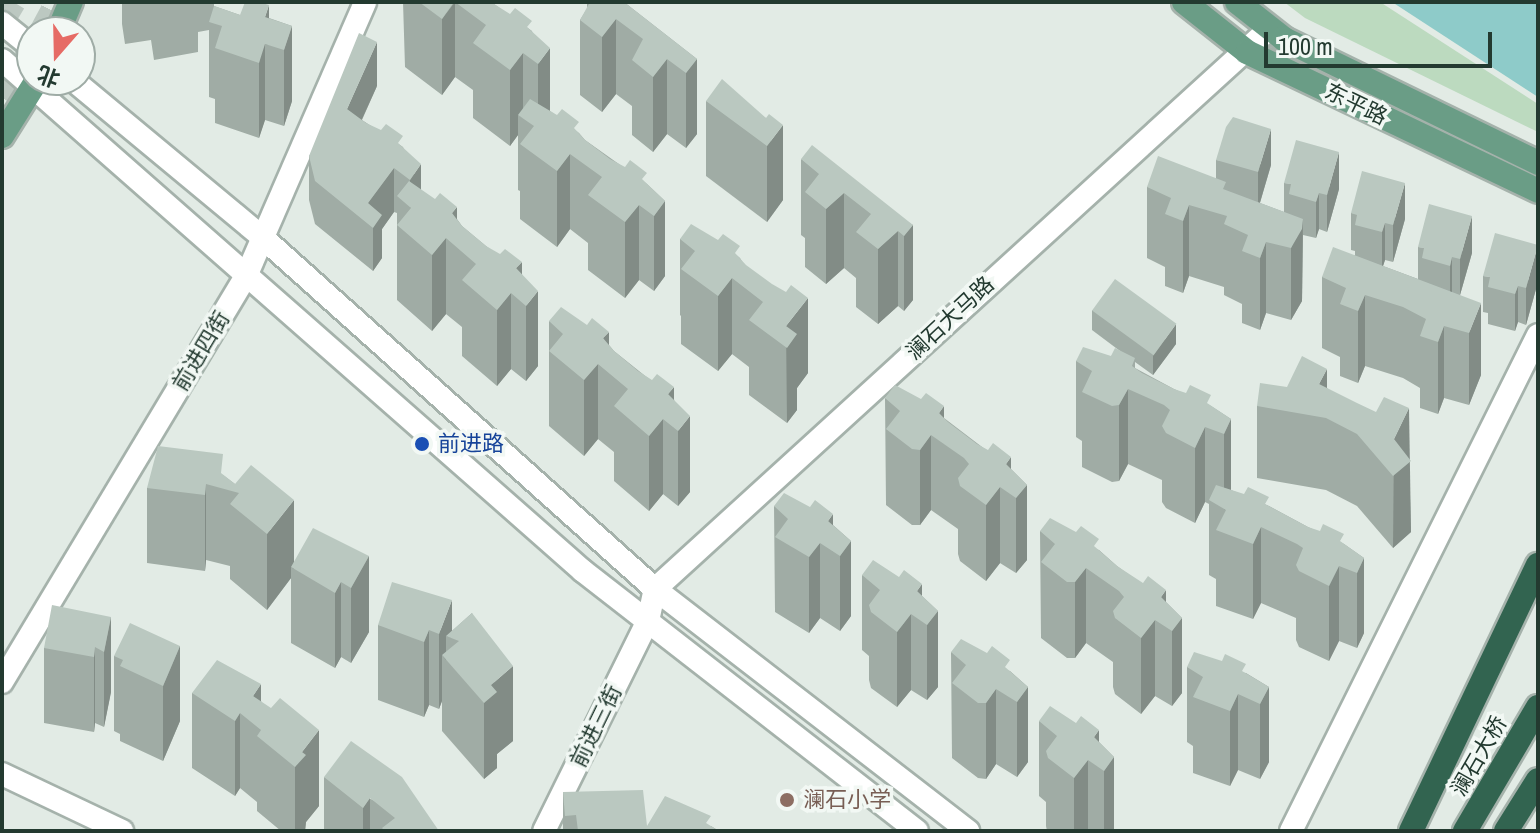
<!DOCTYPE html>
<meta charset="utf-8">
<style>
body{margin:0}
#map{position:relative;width:1540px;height:833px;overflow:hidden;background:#e2ebe5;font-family:"Archivo Narrow","Noto Sans SC",sans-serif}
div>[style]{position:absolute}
.green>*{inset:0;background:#bcdabf}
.water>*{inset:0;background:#8ecbc9}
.major-tunnel>*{height:24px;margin-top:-12px;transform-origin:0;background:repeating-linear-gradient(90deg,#bcc8c1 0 24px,transparent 0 36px)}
.roads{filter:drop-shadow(2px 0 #a5b2ab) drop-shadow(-2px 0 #a5b2ab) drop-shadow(0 2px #a5b2ab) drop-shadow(0 -2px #a5b2ab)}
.minor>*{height:22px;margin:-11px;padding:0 11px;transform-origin:11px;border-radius:11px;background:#fff}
.major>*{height:24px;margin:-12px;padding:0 12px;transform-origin:12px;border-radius:12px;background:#6a9d86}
.highway>*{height:24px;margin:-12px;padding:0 12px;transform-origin:12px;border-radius:12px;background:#326450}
.wall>*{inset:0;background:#a0aca5}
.shaded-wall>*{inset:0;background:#828c86}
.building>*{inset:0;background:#bac8c0;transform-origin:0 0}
.dots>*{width:22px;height:22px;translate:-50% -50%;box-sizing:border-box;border:4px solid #f2f8f4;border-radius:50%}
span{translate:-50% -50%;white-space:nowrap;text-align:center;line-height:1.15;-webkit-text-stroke:7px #f2f8f4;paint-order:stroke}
.street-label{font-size:22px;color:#233a30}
.transit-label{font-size:22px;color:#164399}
.left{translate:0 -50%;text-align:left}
.education-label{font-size:22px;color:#785e54}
.frame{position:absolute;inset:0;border:4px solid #233a30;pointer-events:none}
.north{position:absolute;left:16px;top:16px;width:80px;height:80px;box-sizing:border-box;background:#f2f8f4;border:2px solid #9faca6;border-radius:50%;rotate:200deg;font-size:22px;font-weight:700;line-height:32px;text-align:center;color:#233a30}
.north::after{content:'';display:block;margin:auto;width:28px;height:36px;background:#e66b65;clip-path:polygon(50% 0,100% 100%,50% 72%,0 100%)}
.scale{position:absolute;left:1264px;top:32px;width:228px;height:36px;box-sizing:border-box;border:4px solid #233a30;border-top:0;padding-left:10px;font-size:24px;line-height:28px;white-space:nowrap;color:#233a30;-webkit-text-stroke:6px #f2f8f4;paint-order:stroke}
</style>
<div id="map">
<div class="green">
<i style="clip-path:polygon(1284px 2px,1380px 2px,1538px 104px,1538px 132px,1305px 18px)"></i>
</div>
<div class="water">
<i style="clip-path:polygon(1392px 2px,1538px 2px,1538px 97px)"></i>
</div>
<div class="major-tunnel">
<i style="left:2px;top:22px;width:23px;rotate:-59deg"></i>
<i style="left:41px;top:32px;width:34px;rotate:-62deg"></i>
<i style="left:2px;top:98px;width:59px;rotate:-59.5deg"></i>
</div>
<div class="roads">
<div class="minor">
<i style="left:2px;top:23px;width:38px;rotate:39deg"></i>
<i style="left:2px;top:60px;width:774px;rotate:41.33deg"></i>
<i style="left:583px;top:571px;width:423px;rotate:37.9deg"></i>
<i style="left:73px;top:80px;width:244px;rotate:39.7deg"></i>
<i style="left:261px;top:236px;width:529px;rotate:41.86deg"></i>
<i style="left:655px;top:589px;width:396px;rotate:37.7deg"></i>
<i style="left:2px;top:682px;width:476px;rotate:-59deg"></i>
<i style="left:247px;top:274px;width:296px;rotate:-66.5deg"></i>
<i style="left:2px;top:774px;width:133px;rotate:25.4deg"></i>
<i style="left:544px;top:831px;width:234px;rotate:-63.7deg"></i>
<i style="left:648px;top:621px;width:33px;rotate:-78deg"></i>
<i style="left:655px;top:589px;width:832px;rotate:-42.37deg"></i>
<i style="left:1291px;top:831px;width:554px;rotate:-63.53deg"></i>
</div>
<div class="major">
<i style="left:1184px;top:2px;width:80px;rotate:38.4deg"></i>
<i style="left:1247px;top:52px;width:322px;rotate:25.5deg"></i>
<i style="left:1237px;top:2px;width:60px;rotate:38.2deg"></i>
<i style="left:1284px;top:39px;width:283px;rotate:26deg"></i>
<i style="left:58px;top:32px;width:33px;rotate:-67deg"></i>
<i style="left:2px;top:136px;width:66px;rotate:-58deg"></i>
</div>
<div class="highway">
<i style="left:1411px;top:831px;width:295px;rotate:-64.5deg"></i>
<i style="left:1465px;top:831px;width:144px;rotate:-59.5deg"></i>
<i style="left:1506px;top:831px;width:60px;rotate:-57.9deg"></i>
</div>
</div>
<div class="wall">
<i style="clip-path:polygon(122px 2px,214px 2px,214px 6px,240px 15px,269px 18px,292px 26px,292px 101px,284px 126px,265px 120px,259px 138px,215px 123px,215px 99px,209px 97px,209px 30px,198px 32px,198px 52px,154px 60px,151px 40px,125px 44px,122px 24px)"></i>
<i style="clip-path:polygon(403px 2px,491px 2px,532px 31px,550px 111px,579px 133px,585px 140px,647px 184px,665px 201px,665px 276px,654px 291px,639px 280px,625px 298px,588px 270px,588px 243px,570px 229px,557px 247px,520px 219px,520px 191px,518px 190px,518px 135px,510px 146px,473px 118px,473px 90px,455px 77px,442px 95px,405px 67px)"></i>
<i style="clip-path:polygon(587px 2px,624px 2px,697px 59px,697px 134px,686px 148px,667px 134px,653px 152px,632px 135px,632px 106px,616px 94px,602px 112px,580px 95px,580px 20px,587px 9px)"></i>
<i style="clip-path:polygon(377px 86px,362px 120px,403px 147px,421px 190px,457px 219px,462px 226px,486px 246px,522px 274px,538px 366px,526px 381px,511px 369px,497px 386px,462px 356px,462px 327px,446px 314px,432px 331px,397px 300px,397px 213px,394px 212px,382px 229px,382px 258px,373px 271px,315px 224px,309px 200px,309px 156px)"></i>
<i style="clip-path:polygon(706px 101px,766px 118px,783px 200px,767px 222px,706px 176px)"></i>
<i style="clip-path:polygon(801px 159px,913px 225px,913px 300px,904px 311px,898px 306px,878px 324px,856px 307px,856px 278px,844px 268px,826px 284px,805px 267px,805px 238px,801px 235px)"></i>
<i style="clip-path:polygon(1216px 160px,1271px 165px,1260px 203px,1284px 212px,1284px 183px,1339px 189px,1327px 232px,1319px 229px,1316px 238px,1303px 235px,1302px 301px,1291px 320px,1266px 313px,1260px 330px,1242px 323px,1242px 304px,1224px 295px,1224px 287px,1189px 276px,1183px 293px,1165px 286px,1165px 267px,1147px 258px,1147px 187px,1216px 178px)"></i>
<i style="clip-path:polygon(1351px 213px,1405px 219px,1393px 262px,1385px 260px,1383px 266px,1418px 279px,1418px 247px,1472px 253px,1460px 295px,1481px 375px,1469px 405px,1444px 398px,1438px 414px,1420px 408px,1420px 388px,1403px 378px,1365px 366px,1358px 383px,1340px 376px,1340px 357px,1322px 348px,1322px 277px,1355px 255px,1355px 251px,1351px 250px)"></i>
<i style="clip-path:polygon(680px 239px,718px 240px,740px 258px,808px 373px,797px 388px,797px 410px,787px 423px,749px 395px,749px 367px,732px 354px,718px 371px,681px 344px,681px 316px,680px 315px)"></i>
<i style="clip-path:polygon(1483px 276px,1538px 282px,1526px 325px,1518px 322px,1515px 331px,1488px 324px,1488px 313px,1483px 312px)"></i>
<i style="clip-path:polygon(1092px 310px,1176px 344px,1153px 375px,1135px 362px,1135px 368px,1174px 389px,1211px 406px,1231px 419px,1231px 490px,1269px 506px,1308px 527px,1344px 544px,1364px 558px,1364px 633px,1357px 648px,1339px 641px,1329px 661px,1299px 647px,1296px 640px,1296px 618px,1261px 603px,1253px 619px,1216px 606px,1216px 579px,1209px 575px,1209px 504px,1205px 502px,1195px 523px,1166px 508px,1162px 502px,1162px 480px,1128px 464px,1119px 481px,1112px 482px,1082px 467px,1082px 441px,1076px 437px,1076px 361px,1111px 356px,1120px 351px,1092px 330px)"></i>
<i style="clip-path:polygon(549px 321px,609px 345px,614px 351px,674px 399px,690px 492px,678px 506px,663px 494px,649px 511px,614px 481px,614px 452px,598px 439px,584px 456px,549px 426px)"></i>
<i style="clip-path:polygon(1287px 387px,1327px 388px,1409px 459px,1411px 532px,1393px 548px,1357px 506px,1326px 490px,1257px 478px,1257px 406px)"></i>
<i style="clip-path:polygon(885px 398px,944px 418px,1011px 469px,1027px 485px,1027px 560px,1016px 573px,1000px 563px,986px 581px,960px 561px,958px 554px,958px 529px,931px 510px,920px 525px,912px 525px,886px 505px)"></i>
<i style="clip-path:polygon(223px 475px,235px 484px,294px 563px,369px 556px,369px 632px,351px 663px,341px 657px,335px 668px,291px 643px,291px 578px,267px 610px,230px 579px,230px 566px,206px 560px,205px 571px,147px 563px,147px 488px)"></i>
<i style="clip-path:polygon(774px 506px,833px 525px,851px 541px,851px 616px,840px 631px,820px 618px,809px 633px,775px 612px)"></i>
<i style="clip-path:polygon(1040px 531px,1099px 550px,1117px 566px,1166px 602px,1182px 618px,1182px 693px,1172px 706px,1155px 696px,1141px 714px,1115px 694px,1113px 687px,1113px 662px,1086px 643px,1075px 658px,1067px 658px,1041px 638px)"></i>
<i style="clip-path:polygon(862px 575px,922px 596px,938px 611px,938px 687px,927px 700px,911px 690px,897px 707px,871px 688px,869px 680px,869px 656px,862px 650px)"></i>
<i style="clip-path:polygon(472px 613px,513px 741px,497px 754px,497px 768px,484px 779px,442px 731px,442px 701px,439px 709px,429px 705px,424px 717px,378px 700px,378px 625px,452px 631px)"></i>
<i style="clip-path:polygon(111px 617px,111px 692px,104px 727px,95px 723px,94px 732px,44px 723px,44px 648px)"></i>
<i style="clip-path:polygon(180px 646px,180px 721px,163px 761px,120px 741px,120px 734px,114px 731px,114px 656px)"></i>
<i style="clip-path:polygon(951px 652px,1010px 671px,1028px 687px,1028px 762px,1017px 777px,996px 764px,986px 779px,978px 778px,952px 758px)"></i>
<i style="clip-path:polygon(1187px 667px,1246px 673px,1269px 687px,1269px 762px,1260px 779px,1238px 770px,1230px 786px,1193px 773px,1193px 746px,1187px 742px)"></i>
<i style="clip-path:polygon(192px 693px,261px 701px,319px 806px,306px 822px,305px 831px,281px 831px,257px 811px,257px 802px,240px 788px,235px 796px,192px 768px)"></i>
<i style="clip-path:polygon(1039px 721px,1099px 742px,1114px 757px,1114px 831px,1047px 831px,1046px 826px,1046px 802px,1039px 796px)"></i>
<i style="clip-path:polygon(324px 777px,439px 831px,324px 831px)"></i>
<i style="clip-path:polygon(563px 792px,647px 826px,711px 826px,719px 831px,563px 831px)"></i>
</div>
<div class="shaded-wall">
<i style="clip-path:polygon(455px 2px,455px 77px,442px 95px,442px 19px)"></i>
<i style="clip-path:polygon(269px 5px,269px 45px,265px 44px,265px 120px,259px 138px,259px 63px,265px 17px)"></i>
<i style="clip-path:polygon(616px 19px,616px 94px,602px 112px,602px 37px)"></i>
<i style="clip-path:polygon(292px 26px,292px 101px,284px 126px,284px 50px)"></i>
<i style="clip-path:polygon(377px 42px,377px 86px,347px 152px,347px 109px)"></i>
<i style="clip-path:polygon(550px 48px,550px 124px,538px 139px,538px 64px)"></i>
<i style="clip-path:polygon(523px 53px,523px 118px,518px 115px,518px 135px,510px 146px,510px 70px)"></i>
<i style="clip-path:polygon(667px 59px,667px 134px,653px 152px,653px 77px)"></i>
<i style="clip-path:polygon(697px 59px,697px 134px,686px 148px,686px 73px)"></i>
<i style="clip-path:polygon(783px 125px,783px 200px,767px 222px,767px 146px)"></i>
<i style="clip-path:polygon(1271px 129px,1271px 165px,1258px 209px,1258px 172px)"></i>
<i style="clip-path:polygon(1339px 152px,1339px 189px,1327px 232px,1327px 195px)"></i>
<i style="clip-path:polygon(570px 154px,570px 229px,557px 247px,557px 171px)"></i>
<i style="clip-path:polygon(421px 164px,421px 208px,411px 208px,410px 207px,410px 180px)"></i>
<i style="clip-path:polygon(394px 168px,394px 212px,382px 229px,382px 258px,373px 271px,373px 228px,368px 203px)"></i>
<i style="clip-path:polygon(1405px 183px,1405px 219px,1393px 262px,1393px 225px)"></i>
<i style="clip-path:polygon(844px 193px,844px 268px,826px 284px,826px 209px)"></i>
<i style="clip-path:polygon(1319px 193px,1319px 229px,1316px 238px,1316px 202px)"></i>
<i style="clip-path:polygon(665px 201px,665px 276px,654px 291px,654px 216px)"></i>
<i style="clip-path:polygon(639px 205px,639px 280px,625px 298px,625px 222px)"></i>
<i style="clip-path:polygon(1189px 205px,1189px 276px,1183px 293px,1183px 221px)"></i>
<i style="clip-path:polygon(457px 207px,457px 247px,452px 213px)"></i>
<i style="clip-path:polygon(1472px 216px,1472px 253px,1460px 295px,1460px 259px)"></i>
<i style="clip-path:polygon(1303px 219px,1302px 301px,1291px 320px,1291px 248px)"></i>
<i style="clip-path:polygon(1385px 223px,1385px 260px,1382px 269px,1382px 232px)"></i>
<i style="clip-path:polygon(913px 225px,913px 300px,904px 311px,904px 236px)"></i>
<i style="clip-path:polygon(898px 231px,898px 306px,878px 324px,878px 249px)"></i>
<i style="clip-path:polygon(446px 238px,446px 314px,432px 331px,432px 255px)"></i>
<i style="clip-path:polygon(1266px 242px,1266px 313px,1260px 330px,1260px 258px)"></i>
<i style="clip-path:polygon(1538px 245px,1538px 282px,1526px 325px,1526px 288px)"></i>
<i style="clip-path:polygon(1452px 257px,1452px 293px,1450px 302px,1450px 266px)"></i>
<i style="clip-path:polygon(522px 262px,522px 302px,516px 268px)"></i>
<i style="clip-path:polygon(732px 278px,732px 354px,718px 371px,718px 296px)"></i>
<i style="clip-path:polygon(1518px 286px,1518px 322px,1515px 331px,1515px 294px)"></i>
<i style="clip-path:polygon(538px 291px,538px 366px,526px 381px,526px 306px)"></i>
<i style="clip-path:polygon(511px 293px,511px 369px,497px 386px,497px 310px)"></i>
<i style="clip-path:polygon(1365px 295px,1365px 366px,1358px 383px,1358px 311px)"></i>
<i style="clip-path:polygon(808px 298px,808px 373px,797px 388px,797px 410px,787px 423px,786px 326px)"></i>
<i style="clip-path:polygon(1481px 303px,1481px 375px,1469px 405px,1469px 333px)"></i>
<i style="clip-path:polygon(1176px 324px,1176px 344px,1153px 375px,1153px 356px)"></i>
<i style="clip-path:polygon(1444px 326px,1444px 398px,1438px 414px,1438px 342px)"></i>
<i style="clip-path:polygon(609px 332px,609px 373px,603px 338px)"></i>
<i style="clip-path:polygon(598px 364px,598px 439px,584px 456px,584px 380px)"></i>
<i style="clip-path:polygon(1327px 369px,1327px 418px,1319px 384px)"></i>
<i style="clip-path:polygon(674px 387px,674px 428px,668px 394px)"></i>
<i style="clip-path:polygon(1128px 389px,1128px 464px,1119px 481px,1119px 405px)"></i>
<i style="clip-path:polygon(944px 406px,944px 444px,939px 413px)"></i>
<i style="clip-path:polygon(1409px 408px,1411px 532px,1393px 548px,1394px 439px)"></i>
<i style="clip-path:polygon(690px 416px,690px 492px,678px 506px,678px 431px)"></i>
<i style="clip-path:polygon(663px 419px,663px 494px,649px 511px,649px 436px)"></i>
<i style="clip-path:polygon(1231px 419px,1231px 495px,1224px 510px,1224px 434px)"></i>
<i style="clip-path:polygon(1205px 427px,1205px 502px,1195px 523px,1195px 448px)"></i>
<i style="clip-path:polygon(931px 435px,931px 510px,920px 525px,920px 450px)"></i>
<i style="clip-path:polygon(1011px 457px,1011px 494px,1006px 464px)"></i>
<i style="clip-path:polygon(206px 484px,206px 560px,205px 571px,205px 495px)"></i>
<i style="clip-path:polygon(1027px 485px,1027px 560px,1016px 573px,1016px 498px)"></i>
<i style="clip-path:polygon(1000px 487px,1000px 563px,986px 581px,986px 505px)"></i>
<i style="clip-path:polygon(294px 500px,294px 569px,291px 567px,291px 578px,267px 610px,267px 534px)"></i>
<i style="clip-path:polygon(833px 514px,833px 552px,828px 521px)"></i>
<i style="clip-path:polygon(1261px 527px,1261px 603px,1253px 619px,1253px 544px)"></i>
<i style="clip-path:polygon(851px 541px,851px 616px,840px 631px,840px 556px)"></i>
<i style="clip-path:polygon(820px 543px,820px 618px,809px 633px,809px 557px)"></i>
<i style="clip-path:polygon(369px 556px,369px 632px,351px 663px,351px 588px)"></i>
<i style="clip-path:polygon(1364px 558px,1364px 633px,1357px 648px,1357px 573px)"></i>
<i style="clip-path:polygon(1339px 566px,1339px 641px,1329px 661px,1329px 586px)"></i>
<i style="clip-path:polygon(1086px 568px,1086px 643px,1075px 658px,1075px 582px)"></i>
<i style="clip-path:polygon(341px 582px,341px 657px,335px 668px,335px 593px)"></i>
<i style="clip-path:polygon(922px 584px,922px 621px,917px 591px)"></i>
<i style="clip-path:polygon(1166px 590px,1166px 627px,1161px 597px)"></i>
<i style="clip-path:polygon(452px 600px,452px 638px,446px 636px,446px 660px,442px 655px,442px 701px,439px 709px,439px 634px)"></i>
<i style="clip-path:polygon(938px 611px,938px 687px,927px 700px,927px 625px)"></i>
<i style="clip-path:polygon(911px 614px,911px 690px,897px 707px,897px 632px)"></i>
<i style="clip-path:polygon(111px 617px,111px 692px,104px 727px,104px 652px)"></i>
<i style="clip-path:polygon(1182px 618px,1182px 693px,1172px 706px,1172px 631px)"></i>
<i style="clip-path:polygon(1155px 620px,1155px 696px,1141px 714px,1141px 638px)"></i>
<i style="clip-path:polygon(429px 630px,429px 705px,424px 717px,424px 642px)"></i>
<i style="clip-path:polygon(180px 646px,180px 721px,163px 761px,163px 686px)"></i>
<i style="clip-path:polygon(95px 647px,95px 723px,94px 732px,94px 657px)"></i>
<i style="clip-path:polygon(513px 666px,513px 741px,497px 754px,497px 768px,484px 779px,484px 703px,491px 685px)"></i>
<i style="clip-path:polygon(261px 684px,261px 730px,253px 696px)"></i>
<i style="clip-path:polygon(1028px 687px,1028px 762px,1017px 777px,1017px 702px)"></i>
<i style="clip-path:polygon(1269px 687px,1269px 762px,1260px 779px,1260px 704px)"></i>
<i style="clip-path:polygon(996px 689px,996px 764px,986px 779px,986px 703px)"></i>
<i style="clip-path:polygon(1238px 694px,1238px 770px,1230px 786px,1230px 711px)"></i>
<i style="clip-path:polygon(240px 713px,240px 788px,235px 796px,235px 721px)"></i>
<i style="clip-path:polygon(319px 730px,319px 806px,306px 822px,305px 831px,295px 831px,295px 767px,302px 752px)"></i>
<i style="clip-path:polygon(1099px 730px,1099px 767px,1094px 737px)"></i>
<i style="clip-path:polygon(1114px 757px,1114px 831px,1104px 831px,1104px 771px)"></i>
<i style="clip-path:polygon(1088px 760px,1088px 831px,1074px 831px,1074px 778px)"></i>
<i style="clip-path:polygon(370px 798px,370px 831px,363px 831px,363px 808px)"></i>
</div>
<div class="building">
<i style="clip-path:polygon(245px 2px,259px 2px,269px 5px,265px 17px,292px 26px,284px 50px,265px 44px,259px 63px,215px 48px,222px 26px,209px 22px,214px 6px,240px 15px)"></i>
<i style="clip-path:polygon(419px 2px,454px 2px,442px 19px)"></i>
<i style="clip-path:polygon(455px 2px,491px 2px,510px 14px,515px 8px,532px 21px,527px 27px,550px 48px,538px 64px,523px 53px,510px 70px,473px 43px,486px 25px)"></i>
<i style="clip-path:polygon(590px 2px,624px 2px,697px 59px,686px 73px,667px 59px,653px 77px,632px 60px,643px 39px,616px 19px,602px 37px,580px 20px)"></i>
<i style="clip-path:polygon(359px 33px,377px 42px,347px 109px,366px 123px,381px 130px,386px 124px,403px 136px,398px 143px,421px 164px,410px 180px,394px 168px,368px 203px,382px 215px,373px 228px,315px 181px,309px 156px)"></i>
<i style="clip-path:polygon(722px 79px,766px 118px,769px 114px,783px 125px,767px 146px,706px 101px)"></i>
<i style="clip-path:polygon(530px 99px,557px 115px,562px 109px,579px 122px,574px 128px,585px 140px,610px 159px,625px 167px,630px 160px,647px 173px,642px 179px,665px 201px,654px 216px,639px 205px,625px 222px,588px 195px,602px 177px,570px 154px,557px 171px,520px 144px,534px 126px,518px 115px)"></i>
<i style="clip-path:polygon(1233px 117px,1271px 129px,1258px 172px,1216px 160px,1226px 127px)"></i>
<i style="clip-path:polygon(1296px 140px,1339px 152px,1327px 195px,1319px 193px,1316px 202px,1289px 194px,1291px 184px,1284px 183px)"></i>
<i style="clip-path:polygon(812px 145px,913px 225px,904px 236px,898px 231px,878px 249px,856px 232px,871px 214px,844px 193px,826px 209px,805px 192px,819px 174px,801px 159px)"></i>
<i style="clip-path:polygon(1158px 156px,1226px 182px,1223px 189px,1303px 219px,1302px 229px,1291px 248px,1266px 242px,1260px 258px,1242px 251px,1248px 235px,1224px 224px,1227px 216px,1189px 205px,1183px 221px,1165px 214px,1171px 198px,1147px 187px)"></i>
<i style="clip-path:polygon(1362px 171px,1405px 183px,1393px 225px,1385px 223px,1382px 232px,1355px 225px,1357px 215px,1351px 213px)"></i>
<i style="clip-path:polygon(409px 181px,435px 199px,440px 193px,457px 207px,452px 213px,462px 226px,486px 246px,500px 254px,505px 249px,522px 262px,516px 268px,538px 291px,526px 306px,511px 293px,497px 310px,462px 280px,476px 264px,446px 238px,432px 255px,397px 225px,411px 208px,397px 196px)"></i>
<i style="clip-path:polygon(1429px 204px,1472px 216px,1460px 259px,1452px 257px,1450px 266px,1422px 258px,1424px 248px,1418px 247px)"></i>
<i style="clip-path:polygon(691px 224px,718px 240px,723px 234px,740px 246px,735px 253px,746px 265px,772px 284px,786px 292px,791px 285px,808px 298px,786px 326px,797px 334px,787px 348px,749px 320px,763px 302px,732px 278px,718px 296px,681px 269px,695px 251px,680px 239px)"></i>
<i style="clip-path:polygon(1495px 233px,1538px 245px,1526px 288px,1518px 286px,1515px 294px,1488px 287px,1490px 277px,1483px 276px)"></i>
<i style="clip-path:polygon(1333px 247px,1481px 303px,1469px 333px,1444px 326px,1438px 342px,1420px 336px,1426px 319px,1403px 307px,1365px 295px,1358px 311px,1340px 304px,1346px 288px,1322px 277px)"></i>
<i style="left:1115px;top:279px;width:76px;height:39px;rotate:36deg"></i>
<i style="clip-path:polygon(561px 307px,587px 325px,592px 318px,609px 332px,603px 338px,614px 351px,638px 371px,652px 380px,657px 374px,674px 387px,668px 394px,690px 416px,678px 431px,663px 419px,649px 436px,614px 406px,628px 389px,598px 364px,584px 380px,549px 351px,563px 334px,549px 321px)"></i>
<i style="clip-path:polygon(1083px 347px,1111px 356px,1115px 348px,1135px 358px,1132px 366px,1142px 373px,1174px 389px,1186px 393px,1190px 385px,1211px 395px,1207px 403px,1231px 419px,1224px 434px,1205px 427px,1195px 448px,1166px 433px,1162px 426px,1170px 410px,1164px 405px,1128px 389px,1119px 405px,1112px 406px,1082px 392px,1092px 371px,1076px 361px)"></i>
<i style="clip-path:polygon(1302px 356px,1327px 369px,1319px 384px,1357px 403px,1376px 412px,1384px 397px,1409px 408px,1394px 439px,1411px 461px,1393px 476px,1357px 434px,1326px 418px,1257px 406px,1260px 383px,1287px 387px)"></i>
<i style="clip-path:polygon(895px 385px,921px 399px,926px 393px,944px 406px,939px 413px,948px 422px,977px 444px,988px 450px,993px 443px,1011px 457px,1006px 464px,1027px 485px,1016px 498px,1000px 487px,986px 505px,960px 486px,958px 478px,969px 464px,964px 458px,931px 435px,920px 450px,912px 449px,886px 429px,900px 411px,885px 398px)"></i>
<i style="clip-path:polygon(158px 446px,223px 454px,221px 473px,235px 484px,251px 465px,294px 500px,267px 534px,230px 504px,239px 493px,206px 484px,205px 495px,147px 488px)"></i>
<i style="clip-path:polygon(1216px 485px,1244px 494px,1248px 487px,1269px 497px,1265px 504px,1308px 527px,1320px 531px,1323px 524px,1344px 534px,1340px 541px,1364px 558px,1357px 573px,1339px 566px,1329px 586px,1299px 571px,1296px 565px,1303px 548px,1297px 544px,1261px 527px,1253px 544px,1216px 530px,1226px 510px,1209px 500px)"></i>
<i style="clip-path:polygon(784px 493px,810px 507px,815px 500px,833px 514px,828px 521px,851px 541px,840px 556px,820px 543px,809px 557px,775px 537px,788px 519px,774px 506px)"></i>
<i style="clip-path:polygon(1050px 518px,1076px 532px,1081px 526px,1099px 539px,1094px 546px,1117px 566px,1143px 583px,1148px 576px,1166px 590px,1161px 597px,1182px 618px,1172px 631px,1155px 620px,1141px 638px,1115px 618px,1113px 611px,1124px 597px,1119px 591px,1086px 568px,1075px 582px,1067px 582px,1041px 562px,1055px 544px,1040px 531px)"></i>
<i style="clip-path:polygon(313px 528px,369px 556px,351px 588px,341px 582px,335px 593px,291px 567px)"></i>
<i style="clip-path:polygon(873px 560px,899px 577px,904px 570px,922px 584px,917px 591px,938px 611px,927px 625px,911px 614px,897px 632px,871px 612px,869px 605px,880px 590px,862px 575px)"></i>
<i style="clip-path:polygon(392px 582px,452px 600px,439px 634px,429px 630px,424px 642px,378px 625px)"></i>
<i style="clip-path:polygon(52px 605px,111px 617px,104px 652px,95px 647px,94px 657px,44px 648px)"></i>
<i style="clip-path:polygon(472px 613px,513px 666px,491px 685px,497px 692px,484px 703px,442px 655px,459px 641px,446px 636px)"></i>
<i style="clip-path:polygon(130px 623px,180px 646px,163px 686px,120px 666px,123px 660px,114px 656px)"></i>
<i style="clip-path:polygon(961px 639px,987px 653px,992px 646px,1010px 660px,1005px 667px,1028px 687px,1017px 702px,996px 689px,986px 703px,978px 703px,952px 683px,966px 665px,951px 652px)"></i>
<i style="clip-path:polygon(1194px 652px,1222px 661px,1225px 654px,1246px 664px,1242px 671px,1269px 687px,1260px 704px,1238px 694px,1230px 711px,1193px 697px,1203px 677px,1187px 667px)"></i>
<i style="clip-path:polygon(217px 660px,261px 684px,253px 696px,271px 708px,280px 698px,319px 730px,302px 752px,306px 755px,295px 767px,257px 736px,261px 730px,240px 713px,235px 721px,192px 693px)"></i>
<i style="clip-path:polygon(1050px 706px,1076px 723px,1081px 716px,1099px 730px,1094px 737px,1114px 757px,1104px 771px,1088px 760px,1074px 778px,1048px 758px,1046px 751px,1057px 736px,1039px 721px)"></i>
<i style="clip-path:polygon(351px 741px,402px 777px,439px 831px,385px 831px,382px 828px,395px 818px,370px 798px,363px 808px,324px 777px)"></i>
<i style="clip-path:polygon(643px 790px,647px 826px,665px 796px,711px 816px,706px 823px,719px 831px,578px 831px,576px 815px,565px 816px,563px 792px)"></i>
</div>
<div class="dots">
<i style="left:422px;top:444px;background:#1a4fb4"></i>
<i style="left:787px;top:800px;background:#8d6e63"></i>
</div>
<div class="street-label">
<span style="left:1356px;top:104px;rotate:26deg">东平路</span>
<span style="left:950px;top:318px;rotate:-43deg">澜石大马路</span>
<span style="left:201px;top:351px;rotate:-59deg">前进四街</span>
<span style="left:596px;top:726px;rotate:-64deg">前进三街</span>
<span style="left:1479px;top:756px;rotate:-60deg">澜石大桥</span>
</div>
<div class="transit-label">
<span class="left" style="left:438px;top:444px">前进路</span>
</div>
<div class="education-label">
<span class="left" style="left:803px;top:800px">澜石小学</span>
</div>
<div class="frame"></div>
<div class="north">北</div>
<div class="scale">100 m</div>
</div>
